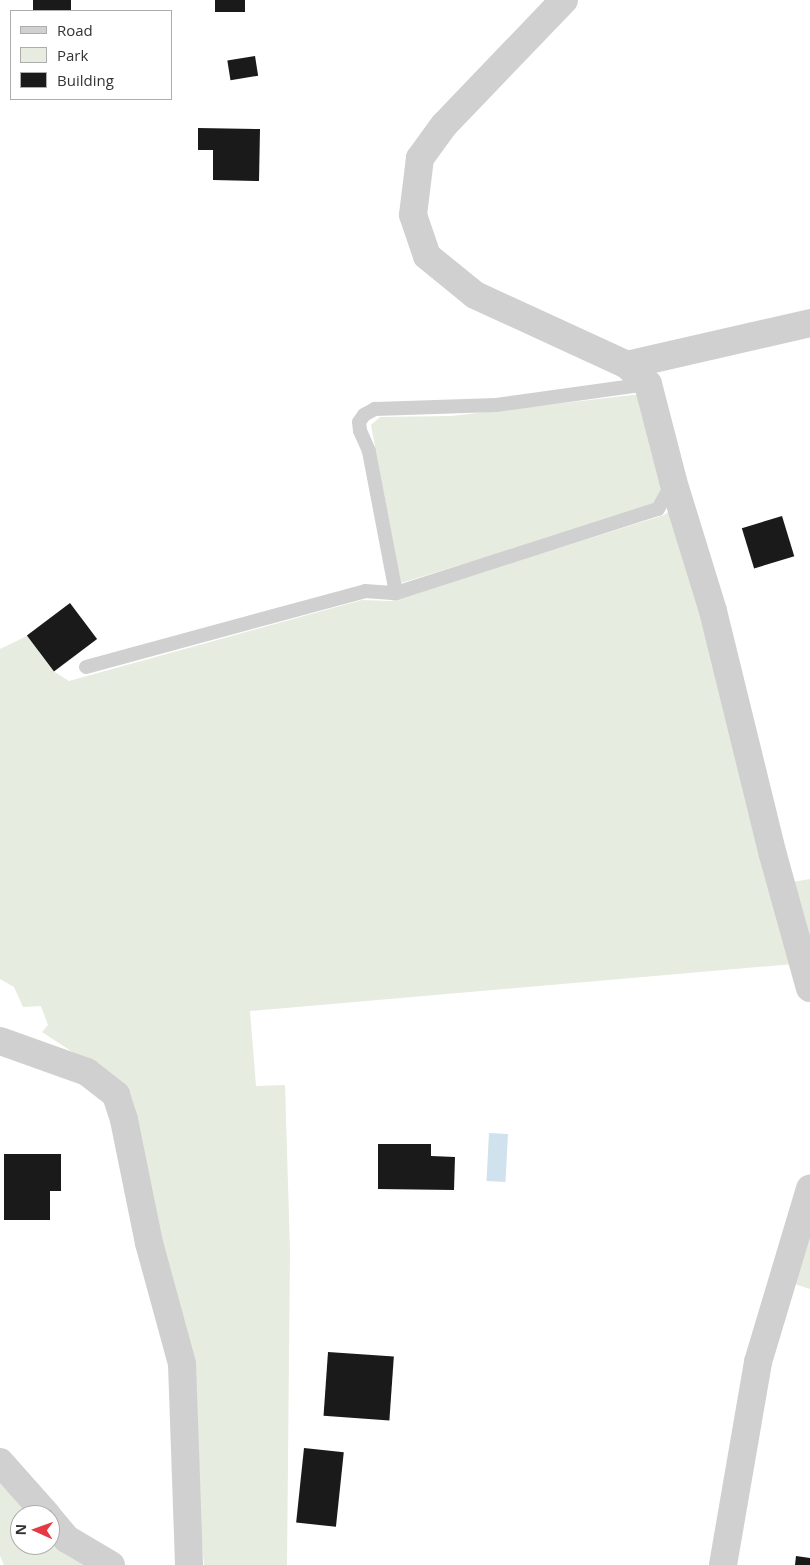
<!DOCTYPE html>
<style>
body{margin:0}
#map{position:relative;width:810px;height:1565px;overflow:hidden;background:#fff;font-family:"Open Sans",sans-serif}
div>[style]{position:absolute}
.green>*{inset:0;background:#e6ecdf}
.water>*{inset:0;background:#cfe2ee;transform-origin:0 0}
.building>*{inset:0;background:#1a1a1a;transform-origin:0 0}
.service>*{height:14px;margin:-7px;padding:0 7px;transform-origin:7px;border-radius:7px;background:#d0d0d0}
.minor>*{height:28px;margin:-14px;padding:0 14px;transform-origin:14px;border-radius:14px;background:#d0d0d0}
span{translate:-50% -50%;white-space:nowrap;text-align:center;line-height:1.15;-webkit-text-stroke:5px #fff;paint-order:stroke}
.legend{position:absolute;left:10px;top:10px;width:162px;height:90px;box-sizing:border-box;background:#fff;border:1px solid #adadad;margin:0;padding:6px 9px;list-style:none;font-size:15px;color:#333}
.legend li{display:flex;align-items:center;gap:10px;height:25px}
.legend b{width:25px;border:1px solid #adadad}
.north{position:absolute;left:10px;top:1505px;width:50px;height:50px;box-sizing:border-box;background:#fff;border:1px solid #adadad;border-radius:50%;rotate:272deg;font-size:14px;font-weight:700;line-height:20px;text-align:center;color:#333}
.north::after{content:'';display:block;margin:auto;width:18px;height:22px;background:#e63946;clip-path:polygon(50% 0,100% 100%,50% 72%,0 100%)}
</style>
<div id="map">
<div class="green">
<i style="clip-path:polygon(641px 394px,663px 491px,651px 506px,401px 583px,371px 425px,380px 417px,451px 416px)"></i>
<i style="clip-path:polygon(674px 508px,794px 964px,250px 1011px,256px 1086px,285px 1085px,290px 1250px,287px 1565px,204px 1565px,197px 1488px,131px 1117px,77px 1055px,42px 1032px,48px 1025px,41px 1006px,23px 1007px,14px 987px,0 979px,0 649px,27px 636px,53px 671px,69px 681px,362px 600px,391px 601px,664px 515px)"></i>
<i style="clip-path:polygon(810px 879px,810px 946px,792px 882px)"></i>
<i style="clip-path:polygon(810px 1200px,810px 1289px,785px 1281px)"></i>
<i style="clip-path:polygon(0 1480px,34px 1515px,20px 1515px,20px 1545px,50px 1545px,50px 1531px,83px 1565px,4px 1565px,0 1556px)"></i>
</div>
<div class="water">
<i style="left:489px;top:1133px;width:19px;height:48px;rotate:3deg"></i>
</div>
<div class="building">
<i style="left:33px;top:0;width:38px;height:11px"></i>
<i style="left:215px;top:0;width:30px;height:12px"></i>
<i style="left:255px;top:56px;width:20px;height:28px;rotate:81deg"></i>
<i style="clip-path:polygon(198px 128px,260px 129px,259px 181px,213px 180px,213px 150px,198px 150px)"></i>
<i style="left:782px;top:516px;width:42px;height:42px;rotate:73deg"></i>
<i style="left:70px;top:603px;width:45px;height:54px;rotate:53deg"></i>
<i style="clip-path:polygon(378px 1144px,431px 1144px,431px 1156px,455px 1157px,454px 1190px,378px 1189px)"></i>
<i style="clip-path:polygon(4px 1154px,61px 1154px,61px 1191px,50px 1191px,50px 1220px,4px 1220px)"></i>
<i style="left:328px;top:1352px;width:66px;height:64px;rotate:4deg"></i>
<i style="left:304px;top:1448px;width:40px;height:75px;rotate:6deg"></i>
<i style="clip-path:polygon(796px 1556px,810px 1558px,810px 1565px,795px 1565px)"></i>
</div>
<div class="service">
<i style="left:396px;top:593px;width:145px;rotate:-100.8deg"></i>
<i style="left:369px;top:451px;width:22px;rotate:-114deg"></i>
<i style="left:360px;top:431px;width:9px;rotate:-96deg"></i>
<i style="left:359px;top:422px;width:9px;rotate:-54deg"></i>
<i style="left:364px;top:415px;width:13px;rotate:-29deg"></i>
<i style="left:375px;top:409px;width:121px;rotate:-1.9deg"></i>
<i style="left:496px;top:405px;width:153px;rotate:-7.9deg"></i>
<i style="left:86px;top:667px;width:289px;rotate:-15.2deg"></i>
<i style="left:365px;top:591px;width:31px;rotate:4deg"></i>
<i style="left:396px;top:593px;width:275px;rotate:-17.8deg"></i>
<i style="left:658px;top:509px;width:29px;rotate:-61deg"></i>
</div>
<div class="minor">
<i style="left:564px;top:0;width:173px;rotate:133.8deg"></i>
<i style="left:444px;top:125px;width:41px;rotate:126deg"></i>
<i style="left:420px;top:158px;width:57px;rotate:97deg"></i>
<i style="left:413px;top:215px;width:43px;rotate:71.1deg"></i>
<i style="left:427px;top:256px;width:62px;rotate:39.1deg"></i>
<i style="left:475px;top:295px;width:167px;rotate:24.7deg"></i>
<i style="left:627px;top:365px;width:28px;rotate:42deg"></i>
<i style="left:648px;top:384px;width:100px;rotate:75.5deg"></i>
<i style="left:673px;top:481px;width:136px;rotate:72.9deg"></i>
<i style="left:713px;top:611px;width:251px;rotate:76.2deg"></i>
<i style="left:773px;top:855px;width:138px;rotate:74.5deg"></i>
<i style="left:627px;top:365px;width:188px;rotate:-12.9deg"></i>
<i style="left:0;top:1041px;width:92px;rotate:19.6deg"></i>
<i style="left:87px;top:1072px;width:37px;rotate:38deg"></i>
<i style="left:116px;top:1095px;width:26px;rotate:72deg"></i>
<i style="left:124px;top:1120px;width:126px;rotate:78.5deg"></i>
<i style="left:149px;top:1243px;width:125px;rotate:74.7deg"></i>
<i style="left:182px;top:1364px;width:201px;rotate:88deg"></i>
<i style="left:0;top:1462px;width:71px;rotate:48.4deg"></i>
<i style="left:50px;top:1519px;width:26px;rotate:50deg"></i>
<i style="left:67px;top:1539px;width:51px;rotate:30.6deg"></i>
<i style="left:723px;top:1565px;width:206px;rotate:-80.2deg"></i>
<i style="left:758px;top:1362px;width:181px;rotate:-73.3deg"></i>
</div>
<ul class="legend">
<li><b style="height:6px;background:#d0d0d0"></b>Road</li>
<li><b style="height:14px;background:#e6ecdf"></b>Park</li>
<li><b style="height:14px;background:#1a1a1a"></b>Building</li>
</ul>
<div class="north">N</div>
</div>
